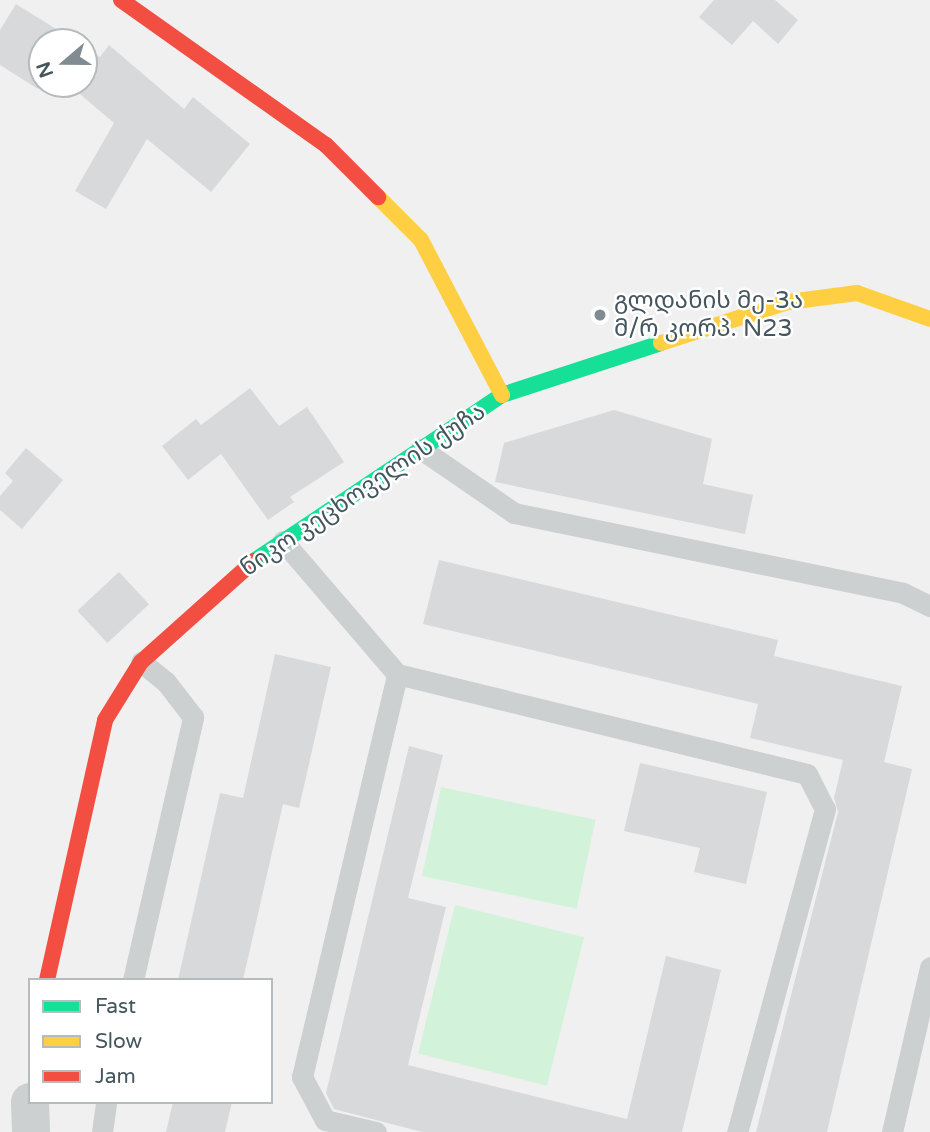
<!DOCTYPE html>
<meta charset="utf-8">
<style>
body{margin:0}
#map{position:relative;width:930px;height:1132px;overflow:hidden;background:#f1f0f0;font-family:"Varela Round","Noto Sans Georgian",sans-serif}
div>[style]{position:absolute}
.green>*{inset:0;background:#d2f3da;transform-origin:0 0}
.building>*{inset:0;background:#d8d9db;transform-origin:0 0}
.lane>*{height:21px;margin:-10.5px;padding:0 10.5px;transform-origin:10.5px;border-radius:10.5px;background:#ccd0d1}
.street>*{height:38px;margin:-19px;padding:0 19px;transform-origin:19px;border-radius:19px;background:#ccd0d1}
.fast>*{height:16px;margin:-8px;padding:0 8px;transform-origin:8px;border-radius:8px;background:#16e098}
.slow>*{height:16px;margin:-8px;padding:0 8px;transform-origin:8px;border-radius:8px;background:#ffcf43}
.jam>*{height:16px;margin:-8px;padding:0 8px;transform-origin:8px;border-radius:8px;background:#f24e42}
.dots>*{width:19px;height:19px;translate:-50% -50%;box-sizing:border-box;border:4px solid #fff;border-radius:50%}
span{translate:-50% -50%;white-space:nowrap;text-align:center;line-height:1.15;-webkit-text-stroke:5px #fff;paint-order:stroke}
.poi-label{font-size:24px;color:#45565f}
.left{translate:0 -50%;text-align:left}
.street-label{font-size:24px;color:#45565f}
.legend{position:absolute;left:28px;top:978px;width:245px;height:126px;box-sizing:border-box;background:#fff;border:2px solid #b5bbbf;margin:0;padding:9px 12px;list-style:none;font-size:21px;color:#45565f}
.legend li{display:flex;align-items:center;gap:14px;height:35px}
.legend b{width:35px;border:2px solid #b5bbbf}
.north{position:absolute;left:28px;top:28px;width:70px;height:70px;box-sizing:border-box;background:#fff;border:2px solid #b5bbbf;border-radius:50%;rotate:250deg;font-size:19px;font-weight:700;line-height:28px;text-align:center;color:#45565f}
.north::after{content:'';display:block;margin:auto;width:24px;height:32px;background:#818c92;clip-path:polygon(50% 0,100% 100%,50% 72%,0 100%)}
</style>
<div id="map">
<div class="green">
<i style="left:441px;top:787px;width:158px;height:91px;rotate:12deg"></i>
<i style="left:455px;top:905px;width:133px;height:153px;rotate:14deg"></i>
</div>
<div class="building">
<i style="clip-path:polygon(714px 0,775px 0,798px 20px,778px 44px,753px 21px,732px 45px,699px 17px)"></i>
<i style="clip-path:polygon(16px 4px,77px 42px,42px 42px,42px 83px,38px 89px,0 65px,0 30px)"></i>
<i style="clip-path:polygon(109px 45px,184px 109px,193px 97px,250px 144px,211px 192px,147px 139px,106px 209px,75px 191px,114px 123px,68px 84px,84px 84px,84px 47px,100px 57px)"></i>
<i style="clip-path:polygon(250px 388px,279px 426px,307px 407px,344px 462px,290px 497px,294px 502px,268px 520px,221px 454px,188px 480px,162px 446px,196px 419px,201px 425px)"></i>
<i style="clip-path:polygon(614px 410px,712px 439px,703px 484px,753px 495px,745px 534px,495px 482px,504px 443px)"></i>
<i style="clip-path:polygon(26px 448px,63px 480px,22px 529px,0 510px,0 496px,13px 481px,5px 473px)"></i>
<i style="clip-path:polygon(439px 560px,778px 640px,774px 656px,902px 686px,884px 762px,912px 769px,827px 1132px,756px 1132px,838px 812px,834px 798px,843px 760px,750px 738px,758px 704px,423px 624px)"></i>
<i style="left:119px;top:572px;width:44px;height:57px;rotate:47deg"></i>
<i style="clip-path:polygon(275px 654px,331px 667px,299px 808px,283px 804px,243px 980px,178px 980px,220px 793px,243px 798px)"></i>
<i style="clip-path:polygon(409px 746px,443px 755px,408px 898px,446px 907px,408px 1065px,627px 1119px,666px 956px,721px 970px,682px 1132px,422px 1132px,334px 1109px,326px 1093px)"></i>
<i style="clip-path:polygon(640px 763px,767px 792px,746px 884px,694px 872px,700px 848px,624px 831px)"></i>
<i style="clip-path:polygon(173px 1102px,232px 1102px,225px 1132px,166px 1132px)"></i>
</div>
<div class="lane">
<i style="left:421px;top:449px;width:113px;rotate:34.5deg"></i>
<i style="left:514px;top:513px;width:397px;rotate:11.6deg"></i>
<i style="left:903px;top:593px;width:30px;rotate:26deg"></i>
<i style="left:283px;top:541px;width:175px;rotate:49.4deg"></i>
<i style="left:397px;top:674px;width:422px;rotate:13.7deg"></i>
<i style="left:807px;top:774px;width:39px;rotate:63deg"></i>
<i style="left:825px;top:809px;width:335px;rotate:105.2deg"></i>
<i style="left:133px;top:980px;width:270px;rotate:-77.1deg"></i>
<i style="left:193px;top:717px;width:44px;rotate:-127.6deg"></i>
<i style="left:166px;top:682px;width:32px;rotate:-141deg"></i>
<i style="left:102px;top:1132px;width:30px;rotate:-82deg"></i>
<i style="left:376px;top:1132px;width:52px;rotate:-166.8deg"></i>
<i style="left:325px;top:1120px;width:49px;rotate:-118.1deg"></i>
<i style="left:302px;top:1077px;width:414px;rotate:-76.7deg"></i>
<i style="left:892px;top:1132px;width:169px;rotate:-77deg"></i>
</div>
<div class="street">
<i style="left:30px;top:1102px;width:30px;rotate:88deg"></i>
</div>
<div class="fast">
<i style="left:254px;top:561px;width:298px;rotate:-33.8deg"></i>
<i style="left:502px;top:395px;width:167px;rotate:-18.1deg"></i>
</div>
<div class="slow">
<i style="left:378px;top:197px;width:61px;rotate:45deg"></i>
<i style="left:421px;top:240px;width:175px;rotate:62.4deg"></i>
<i style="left:661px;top:343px;width:133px;rotate:-17.9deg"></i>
<i style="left:788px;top:302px;width:70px;rotate:-7.4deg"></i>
<i style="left:857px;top:293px;width:77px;rotate:19.6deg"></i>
</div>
<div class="jam">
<i style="left:121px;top:0;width:251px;rotate:35.3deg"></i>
<i style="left:326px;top:145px;width:74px;rotate:45deg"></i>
<i style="left:47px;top:980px;width:266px;rotate:-77.4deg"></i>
<i style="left:105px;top:720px;width:68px;rotate:-58.2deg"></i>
<i style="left:141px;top:662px;width:152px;rotate:-41.8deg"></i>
</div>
<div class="dots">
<i style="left:600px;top:315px;background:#818c92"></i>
</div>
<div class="poi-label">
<span class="left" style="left:614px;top:315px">გლდანის მე-3ა<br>მ/რ კორპ. N23</span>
</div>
<div class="street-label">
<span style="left:363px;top:490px;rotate:-34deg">ნიკო კეცხოველის ქუჩა</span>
</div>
<ul class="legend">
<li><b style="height:9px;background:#16e098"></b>Fast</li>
<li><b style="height:9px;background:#ffcf43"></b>Slow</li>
<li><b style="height:9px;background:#f24e42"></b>Jam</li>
</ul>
<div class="north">N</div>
</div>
